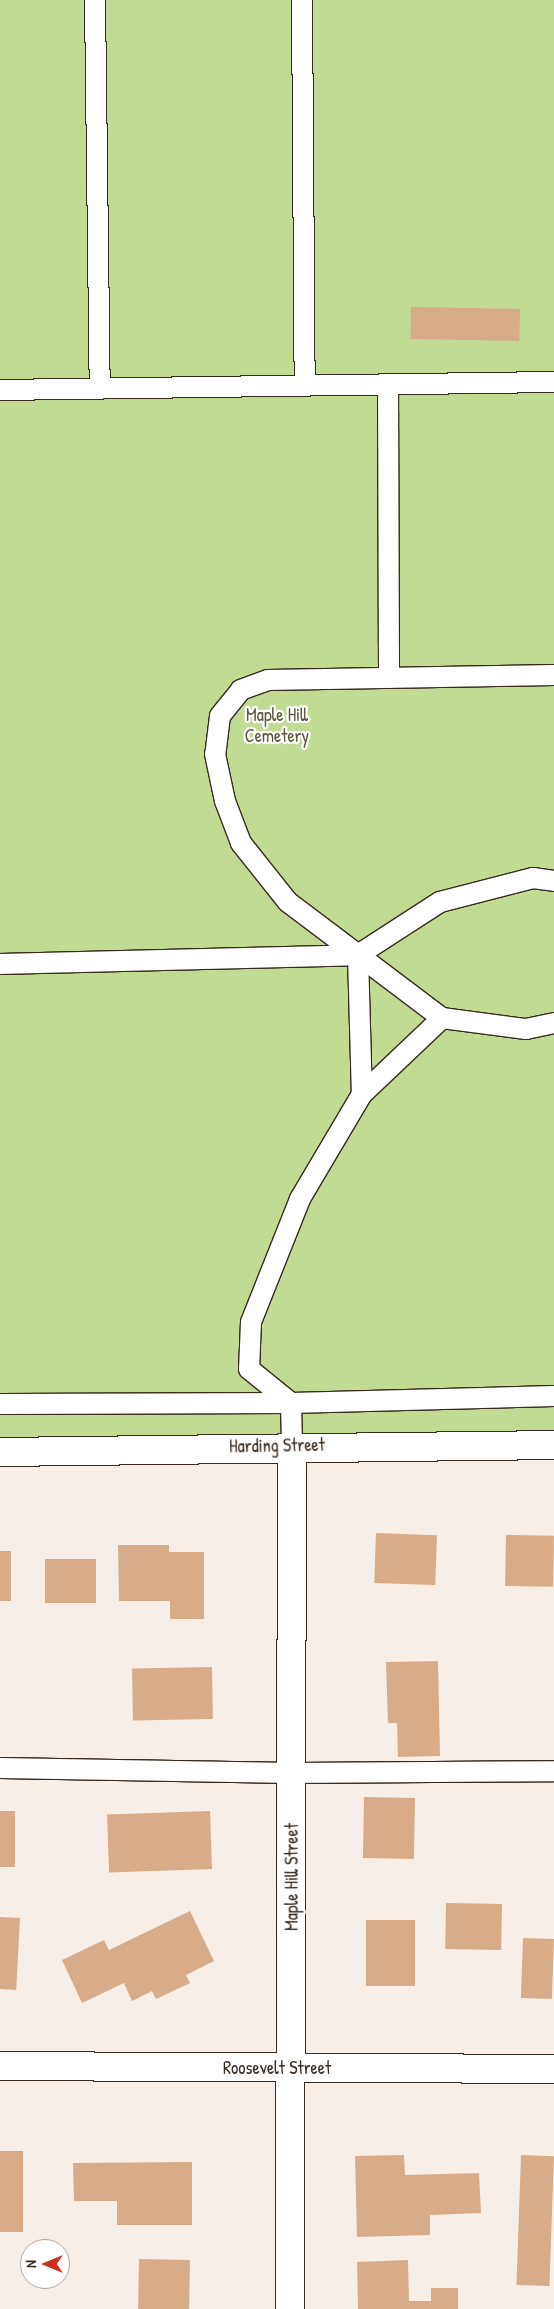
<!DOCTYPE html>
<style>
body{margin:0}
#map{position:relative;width:554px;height:2309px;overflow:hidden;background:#f7eee7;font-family:"Patrick Hand",sans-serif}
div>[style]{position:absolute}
.green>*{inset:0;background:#c1db92;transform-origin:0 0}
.building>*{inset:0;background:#d8ac89;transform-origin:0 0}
.roads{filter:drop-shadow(1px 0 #3b2a1e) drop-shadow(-1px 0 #3b2a1e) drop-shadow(0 1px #3b2a1e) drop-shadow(0 -1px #3b2a1e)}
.lane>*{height:20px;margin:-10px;padding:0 10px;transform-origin:10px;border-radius:10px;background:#fff}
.street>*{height:28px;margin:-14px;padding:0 14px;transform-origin:14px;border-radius:14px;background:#fff}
span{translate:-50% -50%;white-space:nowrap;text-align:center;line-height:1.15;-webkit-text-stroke:4.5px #fff;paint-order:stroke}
.park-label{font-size:18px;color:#5c563b}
.street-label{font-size:18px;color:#3b2a1e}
.north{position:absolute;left:20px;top:2239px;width:50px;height:50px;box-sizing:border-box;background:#fff;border:1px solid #b1aaa5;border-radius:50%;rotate:270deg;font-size:14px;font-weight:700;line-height:20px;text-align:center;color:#3b2a1e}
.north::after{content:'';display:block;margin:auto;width:18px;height:22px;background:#c8321e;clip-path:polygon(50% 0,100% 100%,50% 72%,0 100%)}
</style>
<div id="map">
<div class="green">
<i style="left:0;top:0;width:554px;height:1453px"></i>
</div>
<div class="building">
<i style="left:411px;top:307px;width:109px;height:32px;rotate:1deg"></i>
<i style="left:376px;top:1533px;width:61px;height:50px;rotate:2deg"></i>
<i style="left:506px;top:1535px;width:48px;height:51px;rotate:1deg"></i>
<i style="clip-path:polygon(118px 1545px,169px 1545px,169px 1552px,204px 1552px,204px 1619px,170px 1619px,170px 1601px,119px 1601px)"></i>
<i style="left:0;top:1551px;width:11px;height:50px"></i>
<i style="left:45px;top:1559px;width:51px;height:44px"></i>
<i style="clip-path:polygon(438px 1661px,440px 1756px,398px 1757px,397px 1723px,388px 1723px,386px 1662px)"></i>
<i style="left:212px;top:1667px;width:52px;height:80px;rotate:89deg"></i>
<i style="left:364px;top:1797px;width:51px;height:61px;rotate:1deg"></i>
<i style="left:0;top:1811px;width:15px;height:56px"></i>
<i style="left:210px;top:1811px;width:58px;height:103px;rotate:88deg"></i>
<i style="left:446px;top:1903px;width:56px;height:46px;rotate:1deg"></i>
<i style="clip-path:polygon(190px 1911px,214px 1961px,186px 1975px,190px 1983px,156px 1999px,152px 1991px,132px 2001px,124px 1983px,82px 2003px,62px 1960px,104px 1940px,109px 1950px)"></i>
<i style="left:0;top:1917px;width:20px;height:72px;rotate:3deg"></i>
<i style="left:366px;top:1920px;width:49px;height:66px"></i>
<i style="left:523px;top:1938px;width:31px;height:60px;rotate:2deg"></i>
<i style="left:0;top:2151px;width:23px;height:81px"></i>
<i style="clip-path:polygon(404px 2155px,405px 2175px,479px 2173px,481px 2213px,430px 2215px,430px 2235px,357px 2237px,355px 2156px)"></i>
<i style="left:521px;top:2155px;width:33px;height:130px;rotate:2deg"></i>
<i style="clip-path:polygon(192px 2162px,192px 2225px,117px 2225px,117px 2201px,74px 2201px,73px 2163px)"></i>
<i style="left:139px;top:2259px;width:51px;height:50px;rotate:1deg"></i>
<i style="clip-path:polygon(408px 2260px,409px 2301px,431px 2301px,431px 2288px,458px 2288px,458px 2309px,358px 2309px,357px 2262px)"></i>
</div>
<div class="roads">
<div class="lane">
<i style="left:95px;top:0;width:389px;rotate:89.3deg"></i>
<i style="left:302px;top:0;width:386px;rotate:89.6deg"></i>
<i style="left:388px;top:384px;width:294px;rotate:89.8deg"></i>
<i style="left:0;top:390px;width:554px;rotate:-0.83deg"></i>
<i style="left:554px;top:675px;width:286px;rotate:179deg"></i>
<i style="left:268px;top:680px;width:29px;rotate:160deg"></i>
<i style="left:241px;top:690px;width:33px;rotate:129deg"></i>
<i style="left:220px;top:716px;width:38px;rotate:97deg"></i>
<i style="left:215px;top:754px;width:48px;rotate:78deg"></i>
<i style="left:225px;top:801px;width:45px;rotate:69.1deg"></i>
<i style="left:241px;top:843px;width:75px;rotate:51.5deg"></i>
<i style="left:288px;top:902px;width:193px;rotate:37deg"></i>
<i style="left:442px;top:1018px;width:85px;rotate:7.5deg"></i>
<i style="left:526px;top:1029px;width:29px;rotate:-12deg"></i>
<i style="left:358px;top:955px;width:98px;rotate:-32.9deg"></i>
<i style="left:440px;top:902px;width:96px;rotate:-14.5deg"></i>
<i style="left:533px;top:878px;width:21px;rotate:8deg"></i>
<i style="left:0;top:964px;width:358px;rotate:-1.4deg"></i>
<i style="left:358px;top:955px;width:139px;rotate:88.4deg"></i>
<i style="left:362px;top:1094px;width:122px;rotate:120.6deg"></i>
<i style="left:300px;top:1199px;width:132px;rotate:111.7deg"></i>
<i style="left:251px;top:1322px;width:47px;rotate:92.4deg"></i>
<i style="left:249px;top:1369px;width:54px;rotate:39deg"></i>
<i style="left:291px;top:1403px;width:42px;rotate:88.6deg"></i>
<i style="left:362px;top:1094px;width:110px;rotate:-43.5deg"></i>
<i style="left:0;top:1404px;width:291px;rotate:-0.2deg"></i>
<i style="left:291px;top:1403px;width:263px;rotate:-1.5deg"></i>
<i style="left:0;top:1768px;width:292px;rotate:1deg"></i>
<i style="left:292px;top:1773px;width:262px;rotate:-0.4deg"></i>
</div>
<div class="street">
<i style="left:0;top:1452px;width:554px;rotate:-0.72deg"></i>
<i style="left:0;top:2066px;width:554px;rotate:0.31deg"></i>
<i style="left:290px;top:2309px;width:864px;rotate:-89.87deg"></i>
</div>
</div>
<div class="park-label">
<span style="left:277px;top:726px">Maple Hill<br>Cemetery</span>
</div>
<div class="street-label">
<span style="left:277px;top:1446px;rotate:-1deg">Harding Street</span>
<span style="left:292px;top:1877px;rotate:-90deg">Maple Hill Street</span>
<span style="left:277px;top:2068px">Roosevelt Street</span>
</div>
<div class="north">N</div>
</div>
